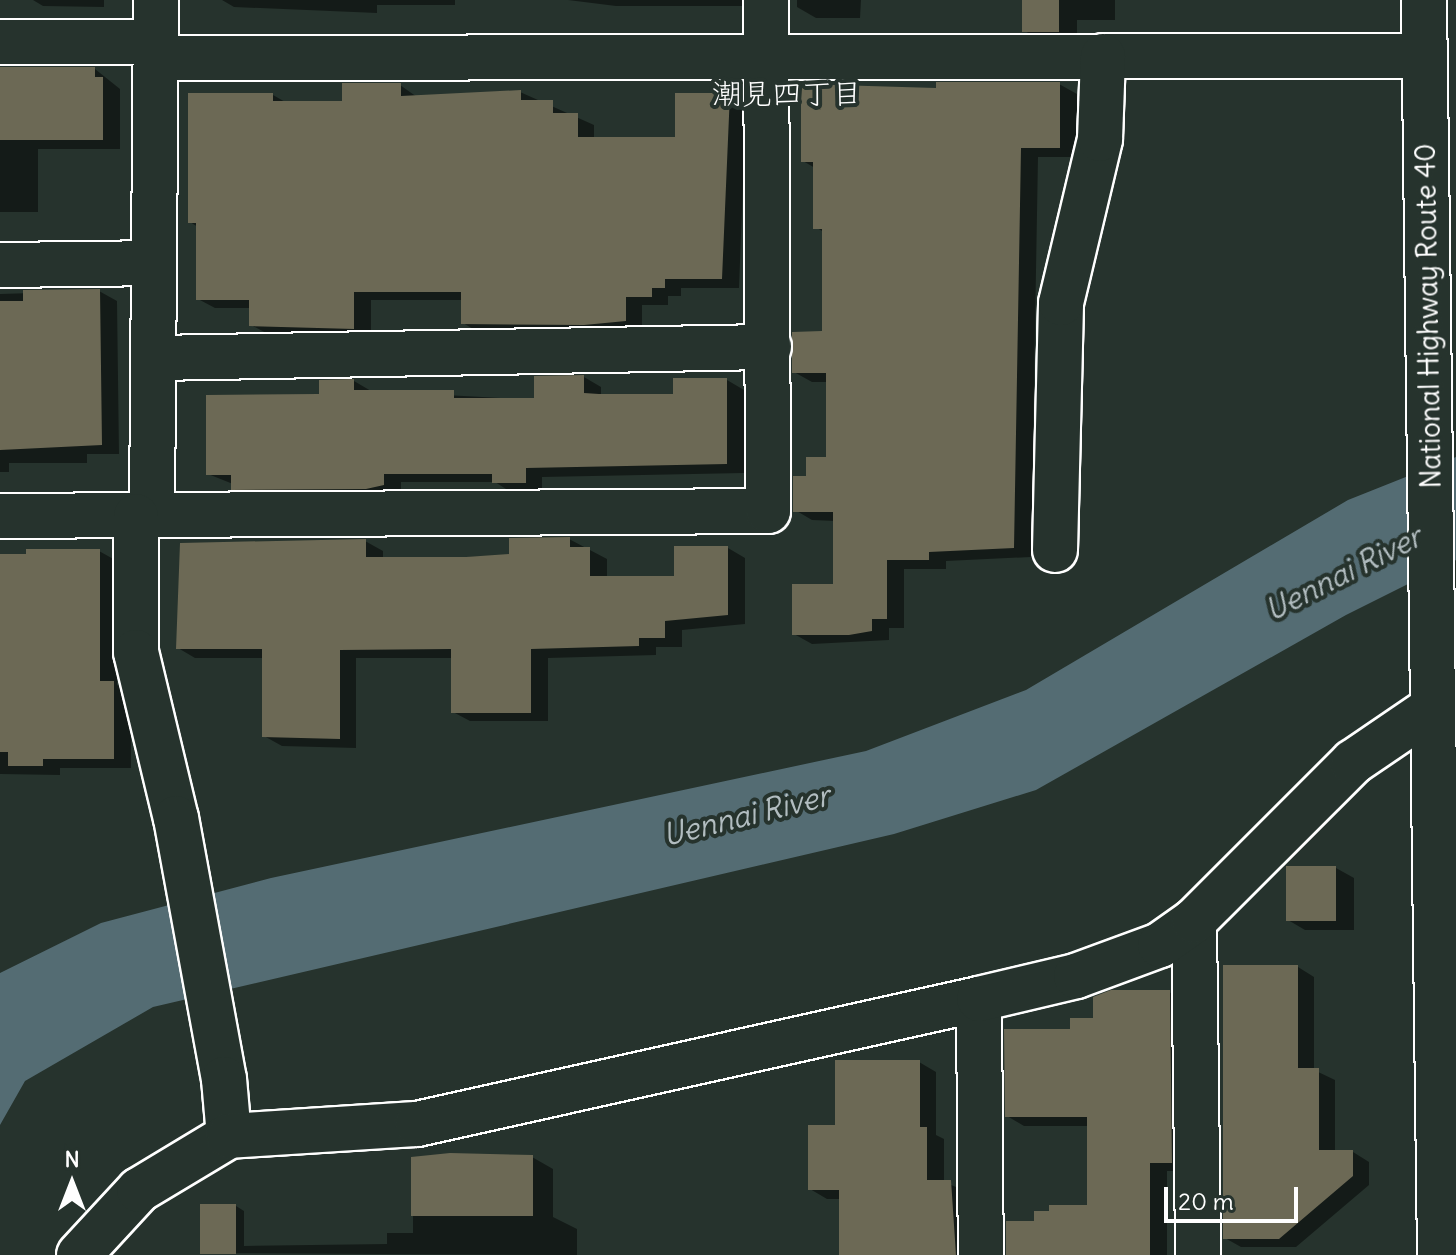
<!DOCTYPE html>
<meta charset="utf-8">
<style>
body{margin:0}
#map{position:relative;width:1456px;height:1255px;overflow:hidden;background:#26332d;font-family:Delius,"Klee One",sans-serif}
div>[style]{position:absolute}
.water>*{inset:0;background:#546c73}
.shadow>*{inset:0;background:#0007}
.building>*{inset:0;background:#6c6955;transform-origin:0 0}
.roads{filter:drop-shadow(2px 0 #fff) drop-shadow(-2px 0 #fff) drop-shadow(0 2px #fff) drop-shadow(0 -2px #fff)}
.minor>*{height:44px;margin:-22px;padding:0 22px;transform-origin:22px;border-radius:22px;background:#26332d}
.highway>*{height:44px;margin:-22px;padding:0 22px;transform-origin:22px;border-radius:22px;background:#26332d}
span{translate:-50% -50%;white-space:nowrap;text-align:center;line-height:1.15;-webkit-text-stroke:8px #26332d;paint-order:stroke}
.street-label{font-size:28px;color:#fff}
.neighbourhood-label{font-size:30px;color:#fff}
.water-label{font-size:30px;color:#b2bdc0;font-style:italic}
.north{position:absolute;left:32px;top:1143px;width:80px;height:80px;-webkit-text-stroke:6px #26332d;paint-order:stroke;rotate:0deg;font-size:22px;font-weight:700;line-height:32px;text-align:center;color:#fff}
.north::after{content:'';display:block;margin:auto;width:28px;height:36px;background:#fff;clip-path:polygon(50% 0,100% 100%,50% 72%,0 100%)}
.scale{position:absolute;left:1164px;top:1187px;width:134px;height:36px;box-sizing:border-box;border:4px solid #fff;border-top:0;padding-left:10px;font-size:24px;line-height:28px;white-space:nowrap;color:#fff;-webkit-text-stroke:6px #26332d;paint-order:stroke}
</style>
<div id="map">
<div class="water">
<i style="clip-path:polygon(1456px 457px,1456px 560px,1346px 615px,1036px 790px,894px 834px,153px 1007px,25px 1081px,0 1125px,0 973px,101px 923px,271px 878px,866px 751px,1026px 690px,1348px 500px)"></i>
</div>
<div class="shadow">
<i style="clip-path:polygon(33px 0,104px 0,104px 7px,43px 6px)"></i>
<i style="clip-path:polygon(222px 0,455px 0,455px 5px,377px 5px,377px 13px,234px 7px)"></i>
<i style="clip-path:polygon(568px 0,742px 0,742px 6px,616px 6px)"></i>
<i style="clip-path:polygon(797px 0,861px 0,860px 18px,816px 18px,797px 7px)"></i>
<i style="clip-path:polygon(1024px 0,1115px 0,1115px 20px,1077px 20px,1077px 41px,1042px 41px,1023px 30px)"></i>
<i style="clip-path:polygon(0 69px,95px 69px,120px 89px,120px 149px,38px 149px,38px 212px,0 212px)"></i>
<i style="clip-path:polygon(1059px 84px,1077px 94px,1077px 157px,1038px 157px,1031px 557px,946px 561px,946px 569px,904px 569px,904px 628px,889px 628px,889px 640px,812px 644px,794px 634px,835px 586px,835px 521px,812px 520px,795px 510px,808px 478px,828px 459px,828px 382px,812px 382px,794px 372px,824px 333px,824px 232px,815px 227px,815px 168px,803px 161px,938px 90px)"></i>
<i style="clip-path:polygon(400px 85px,417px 97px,520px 92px,594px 125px,594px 139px,677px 139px,730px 95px,746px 104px,739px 288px,681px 288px,681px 296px,668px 296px,668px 305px,642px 305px,642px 330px,480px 333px,463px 323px,463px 300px,371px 300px,371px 338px,268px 334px,251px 325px,251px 308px,215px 308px,198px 299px,198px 227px,190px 222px,273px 95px,287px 103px,344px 103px)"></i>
<i style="clip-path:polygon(99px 291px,117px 301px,119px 454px,87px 454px,87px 463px,9px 463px,9px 472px,0 472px,0 294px)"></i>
<i style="clip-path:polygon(584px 377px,601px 387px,601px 396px,675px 396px,727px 380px,744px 390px,744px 473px,542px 477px,542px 492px,511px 492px,495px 482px,401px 482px,401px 494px,251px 498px,233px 484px,208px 474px,321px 396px,354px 381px,371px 391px,536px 400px)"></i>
<i style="clip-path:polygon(569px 539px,607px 559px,607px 578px,676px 578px,728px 548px,745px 558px,745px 624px,682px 630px,682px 647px,656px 647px,656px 655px,548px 658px,548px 721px,470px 721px,453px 712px,453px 658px,356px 658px,356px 748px,282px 746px,264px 736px,264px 658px,195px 658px,178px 648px,365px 541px,383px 551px,383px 559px,511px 556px)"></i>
<i style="clip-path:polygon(99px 551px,117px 561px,117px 685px,131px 693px,131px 768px,60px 768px,60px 775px,0 774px,0 556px)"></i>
<i style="clip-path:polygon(1336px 868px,1354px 878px,1354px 930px,1305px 930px,1288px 920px)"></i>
<i style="clip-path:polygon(1298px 967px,1314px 977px,1314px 1070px,1335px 1080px,1335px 1152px,1353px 1152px,1369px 1162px,1369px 1185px,1296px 1247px,1241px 1247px,1225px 1238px)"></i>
<i style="clip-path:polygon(1169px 992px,1186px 1002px,1188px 1171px,1167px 1171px,1167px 1255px,1006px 1255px,1008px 1223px,1036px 1223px,1089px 1207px,1089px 1126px,1024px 1126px,1007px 1116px,1072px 1031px)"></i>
<i style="clip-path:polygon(919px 1062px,936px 1072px,936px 1135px,944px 1139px,944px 1182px,968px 1192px,974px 1255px,843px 1255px,841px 1199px,827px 1199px,810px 1189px,837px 1127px)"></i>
<i style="clip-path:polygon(532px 1157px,553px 1169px,553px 1217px,577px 1229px,577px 1255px,202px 1253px,236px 1206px,244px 1211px,244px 1246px,387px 1244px,387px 1233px,413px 1233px,413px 1159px)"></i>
</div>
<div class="building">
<i style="left:1022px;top:0;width:37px;height:32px"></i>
<i style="clip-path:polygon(0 67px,95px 67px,95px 77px,103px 77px,103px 140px,0 140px)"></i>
<i style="clip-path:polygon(936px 82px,1060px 82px,1060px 148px,1021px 148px,1014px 548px,929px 552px,929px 560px,887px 560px,887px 619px,872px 619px,872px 631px,849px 635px,792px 635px,792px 584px,833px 584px,833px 512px,793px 512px,793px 476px,806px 476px,806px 457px,826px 457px,826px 373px,792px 373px,792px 332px,822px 331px,822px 229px,813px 229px,813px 162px,801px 162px,801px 84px,936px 88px)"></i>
<i style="clip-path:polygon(342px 83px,401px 83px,401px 96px,521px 90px,521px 100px,553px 100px,553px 113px,578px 113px,578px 137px,675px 137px,675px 93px,730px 93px,722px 279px,665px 279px,665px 288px,652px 288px,652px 297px,626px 297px,626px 321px,584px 325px,461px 324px,461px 292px,354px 292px,354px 329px,249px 326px,249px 300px,196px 300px,196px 223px,188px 223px,188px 93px,273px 93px,273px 101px,342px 101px)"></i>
<i style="clip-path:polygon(100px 289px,102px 445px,0 450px,0 301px,23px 301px,23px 290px)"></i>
<i style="clip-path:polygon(584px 375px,584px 393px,599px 394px,673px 394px,673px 378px,727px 378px,727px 464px,526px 468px,526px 483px,492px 483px,492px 474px,384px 474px,384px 485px,366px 489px,231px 490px,231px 475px,206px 475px,206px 395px,319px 394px,319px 380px,354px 379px,354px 390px,454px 390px,454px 398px,534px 398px,534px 376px)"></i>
<i style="clip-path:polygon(570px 537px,570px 547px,590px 547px,590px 576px,674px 576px,674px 546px,728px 546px,728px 615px,665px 621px,665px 638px,639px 638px,639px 646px,531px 649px,531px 713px,451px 713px,451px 649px,340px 650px,340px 739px,262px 737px,262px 649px,176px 649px,180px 543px,366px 539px,366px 557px,466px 557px,509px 554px,509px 538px)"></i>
<i style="clip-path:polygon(26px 549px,100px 549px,100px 681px,114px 681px,114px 759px,43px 759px,43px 766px,8px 766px,8px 752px,0 752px,0 554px,26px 554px)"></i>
<i style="left:1286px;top:866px;width:50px;height:55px"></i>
<i style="clip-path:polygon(1223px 965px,1298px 965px,1298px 1068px,1319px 1068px,1319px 1150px,1353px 1150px,1353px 1176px,1279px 1239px,1223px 1239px)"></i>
<i style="clip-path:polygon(1111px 990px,1170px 990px,1172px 1163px,1150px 1163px,1150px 1255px,1006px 1255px,1006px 1221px,1034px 1221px,1034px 1211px,1049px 1211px,1049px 1205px,1087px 1205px,1087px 1117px,1005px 1117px,1004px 1029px,1070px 1029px,1070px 1018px,1093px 1018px,1093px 997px)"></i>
<i style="clip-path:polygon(835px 1060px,920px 1060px,920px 1127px,927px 1127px,927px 1180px,951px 1180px,956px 1255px,839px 1255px,839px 1190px,808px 1190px,808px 1125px,835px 1125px)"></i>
<i style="clip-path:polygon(450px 1153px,533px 1155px,533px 1216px,411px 1216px,411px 1157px)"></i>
<i style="left:200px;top:1204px;width:36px;height:50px"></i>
</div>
<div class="roads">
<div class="minor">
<i style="left:0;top:42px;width:156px"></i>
<i style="left:156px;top:58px;width:1268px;rotate:-0.09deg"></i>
<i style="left:0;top:265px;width:154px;rotate:-0.7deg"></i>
<i style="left:155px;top:358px;width:614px;rotate:-1.03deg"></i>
<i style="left:152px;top:514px;width:514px;rotate:-89.55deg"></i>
<i style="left:0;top:516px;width:768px;rotate:-0.37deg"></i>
<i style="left:768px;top:511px;width:511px;rotate:-90.22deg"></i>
<i style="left:136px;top:516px;width:136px;rotate:90deg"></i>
<i style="left:136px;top:652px;width:171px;rotate:76.5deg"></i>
<i style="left:176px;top:818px;width:265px;rotate:79.6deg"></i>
<i style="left:224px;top:1079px;width:57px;rotate:85deg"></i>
<i style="left:1055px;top:550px;width:247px;rotate:-88.6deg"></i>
<i style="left:1061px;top:303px;width:169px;rotate:-76.6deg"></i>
<i style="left:1100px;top:139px;width:83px;rotate:-87.9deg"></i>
<i style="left:1194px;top:921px;width:334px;rotate:89.3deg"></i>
<i style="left:979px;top:999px;width:256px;rotate:89.6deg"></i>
<i style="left:79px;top:1255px;width:88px;rotate:-47.3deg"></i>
<i style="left:139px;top:1190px;width:105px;rotate:-31deg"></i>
<i style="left:229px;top:1136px;width:188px;rotate:-3.7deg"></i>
<i style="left:417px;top:1124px;width:576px;rotate:-12.54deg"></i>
<i style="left:979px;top:999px;width:100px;rotate:-13.3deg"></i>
<i style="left:1076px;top:976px;width:90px;rotate:-20.3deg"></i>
<i style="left:1160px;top:945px;width:42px;rotate:-35.2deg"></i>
<i style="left:1194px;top:921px;width:225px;rotate:-45deg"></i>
<i style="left:1353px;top:762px;width:94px;rotate:-34.2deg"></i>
</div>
<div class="highway">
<i style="left:1424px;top:0;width:1255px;rotate:89.27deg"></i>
</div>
</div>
<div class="street-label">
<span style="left:1428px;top:316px;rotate:-91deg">National Highway Route 40</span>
</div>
<div class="neighbourhood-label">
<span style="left:787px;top:93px">潮見四丁目</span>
</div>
<div class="water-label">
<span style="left:1343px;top:573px;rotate:-27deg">Uennai River</span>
<span style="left:746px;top:815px;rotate:-14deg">Uennai River</span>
</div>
<div class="north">N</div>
<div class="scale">20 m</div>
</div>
